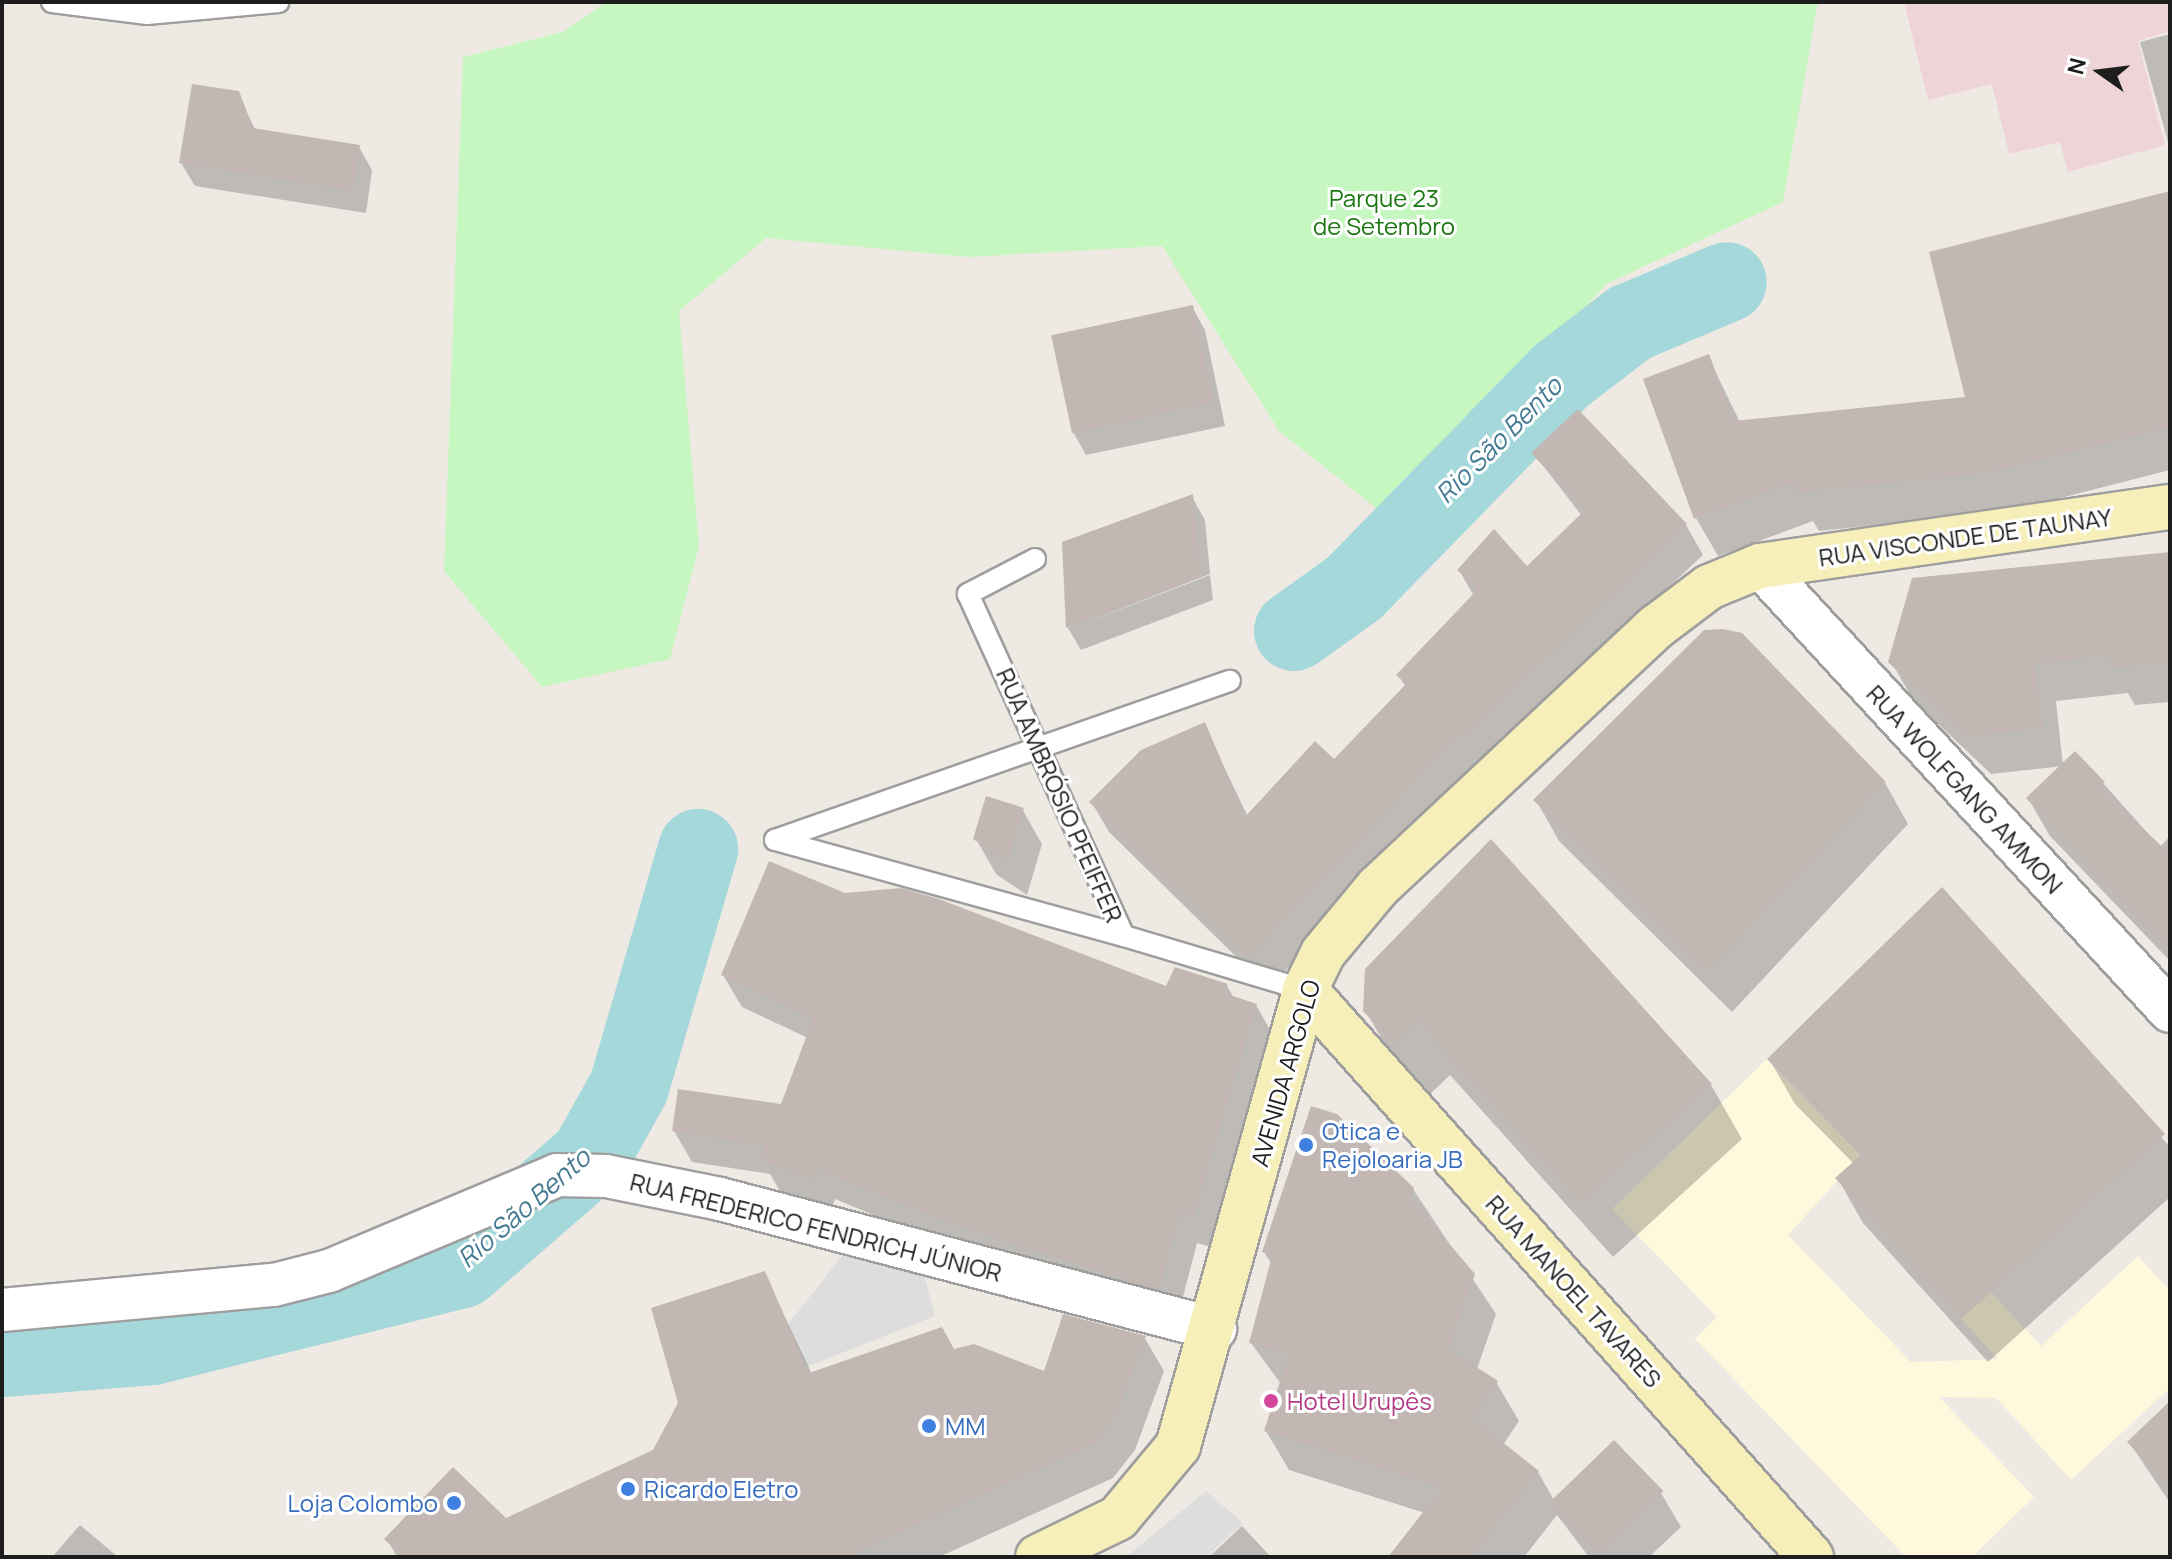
<!DOCTYPE html>
<meta charset="utf-8">
<style>
body{margin:0}
#map{position:relative;width:2172px;height:1559px;overflow:hidden;background:#eee9e3;font-family:Manrope,sans-serif}
div>[style]{position:absolute}
.commercial>*{inset:0;background:#eed3d7}
.education>*{inset:0;background:#fef8dd}
.park>*{inset:0;background:#c7f7c1}
.parking>*{inset:0;background:#ddd}
.shadow>*{inset:0;background:#0003}
.river>*{height:80px;margin:-40px;padding:0 40px;transform-origin:40px;border-radius:40px;background:#a5d8da}
.building>*{inset:0;background:#c2b7b3;transform-origin:0 0}
.roads{filter:drop-shadow(2px 0 #9e9e9e) drop-shadow(-2px 0 #9e9e9e) drop-shadow(0 2px #9e9e9e) drop-shadow(0 -2px #9e9e9e)}
.lane>*{height:20px;margin:-10px;padding:0 10px;transform-origin:10px;border-radius:10px;background:#fff}
.street>*{height:42px;margin:-21px;padding:0 21px;transform-origin:21px;border-radius:21px;background:#fff}
.secondary>*{height:44px;margin:-22px;padding:0 22px;transform-origin:22px;border-radius:22px;background:#f7efb9}
.dots>*{width:22px;height:22px;translate:-50% -50%;box-sizing:border-box;border:4px solid #fff;border-radius:50%}
span{translate:-50% -50%;white-space:nowrap;text-align:center;line-height:1.15;-webkit-text-stroke:6px #fff;paint-order:stroke}
.park-label{font-size:24px;color:#1a770f}
.street-label{font-size:24px;color:#1d1d1d}
.shop-label{font-size:24px;color:#366cbe}
.left{translate:0 -50%;text-align:left}
.right{translate:-100% -50%;text-align:right}
.hotel-label{font-size:24px;color:#b23c85}
.water-label{font-size:26px;color:#447a92;font-style:italic}
.frame{position:absolute;inset:0;border:4px solid #1d1d1d;pointer-events:none}
.north{position:absolute;left:2060px;top:32px;width:80px;height:80px;-webkit-text-stroke:6px #fff;paint-order:stroke;rotate:284deg;font-size:22px;font-weight:700;line-height:32px;text-align:center;color:#1d1d1d}
.north::after{content:'';display:block;margin:auto;width:28px;height:36px;background:#1d1d1d;clip-path:polygon(50% 0,100% 100%,50% 72%,0 100%)}
</style>
<div id="map">
<div class="commercial">
<i style="clip-path:polygon(1904px 2px,2170px 2px,2170px 31px,2138px 41px,2165px 145px,2068px 172px,2060px 142px,2009px 154px,1992px 84px,1928px 100px)"></i>
</div>
<div class="education">
<i style="clip-path:polygon(1767px 1059px,1861px 1155px,1788px 1235px,1911px 1362px,1998px 1359px,1961px 1319px,1991px 1292px,2041px 1346px,2138px 1256px,2170px 1291px,2170px 1388px,2071px 1480px,1996px 1398px,1939px 1397px,2034px 1497px,1972px 1557px,1906px 1557px,1695px 1339px,1717px 1317px,1612px 1209px)"></i>
</div>
<div class="park">
<i style="clip-path:polygon(607px 2px,1818px 2px,1783px 202px,1608px 283px,1386px 516px,1279px 431px,1162px 246px,969px 257px,766px 238px,679px 311px,699px 546px,670px 659px,542px 687px,444px 571px,463px 57px,563px 32px)"></i>
</div>
<div class="parking">
<i style="clip-path:polygon(853px 1242px,941px 1265px,925px 1279px,935px 1316px,806px 1367px,785px 1328px)"></i>
<i style="clip-path:polygon(1206px 1491px,1243px 1523px,1206px 1557px,1126px 1557px)"></i>
</div>
<div class="shadow">
<i style="clip-path:polygon(2170px 34px,2170px 149px,2140px 42px)"></i>
<i style="clip-path:polygon(237px 93px,256px 131px,359px 147px,372px 170px,366px 213px,195px 186px,181px 163px)"></i>
<i style="clip-path:polygon(2170px 193px,2170px 470px,2009px 511px,1819px 531px,1813px 521px,1718px 556px,1696px 518px,1646px 380px,1708px 357px,1740px 422px,1967px 399px)"></i>
<i style="clip-path:polygon(1192px 307px,1205px 330px,1225px 426px,1086px 455px,1073px 432px)"></i>
<i style="clip-path:polygon(1534px 454px,1686px 525px,1703px 555px,1418px 823px,1269px 989px,1109px 832px,1092px 803px,1204px 725px,1248px 817px,1335px 761px,1406px 687px,1399px 676px,1474px 596px,1459px 570px,1527px 569px,1582px 516px)"></i>
<i style="clip-path:polygon(1192px 497px,1205px 520px,1210px 574px,1077px 626px,1210px 575px,1213px 600px,1081px 650px,1068px 628px,1064px 544px)"></i>
<i style="clip-path:polygon(2170px 555px,2170px 702px,2135px 705px,2128px 693px,2056px 701px,2063px 766px,2103px 783px,2160px 847px,2170px 836px,2170px 961px,2050px 836px,2028px 798px,2063px 766px,1991px 774px,1913px 700px,1891px 661px)"></i>
<i style="clip-path:polygon(1885px 783px,1908px 824px,1732px 1012px,1559px 841px,1536px 800px)"></i>
<i style="clip-path:polygon(1022px 809px,1042px 844px,1027px 895px,996px 874px,976px 839px)"></i>
<i style="clip-path:polygon(1942px 890px,2170px 1147px,2170px 1197px,1988px 1362px,1863px 1223px,1838px 1179px,1854px 1164px,1795px 1104px,1769px 1059px)"></i>
<i style="clip-path:polygon(845px 895px,1166px 988px,1176px 969px,1227px 986px,1234px 998px,1256px 1005px,1274px 1037px,1211px 1247px,1197px 1243px,1177px 1320px,962px 1252px,835px 1199px,831px 1210px,780px 1191px,770px 1174px,692px 1162px,674px 1131px,783px 1106px,808px 1038px,742px 1007px,723px 975px)"></i>
<i style="clip-path:polygon(1365px 1010px,1711px 1085px,1742px 1139px,1613px 1257px,1450px 1075px,1427px 1097px,1397px 1065px)"></i>
<i style="clip-path:polygon(1413px 1189px,1496px 1314px,1477px 1369px,1496px 1382px,1519px 1421px,1503px 1445px,1538px 1472px,1554px 1500px,1661px 1493px,1681px 1527px,1649px 1557px,1589px 1557px,1557px 1515px,1524px 1557px,1390px 1557px,1425px 1513px,1289px 1470px,1266px 1431px,1281px 1384px,1251px 1343px,1272px 1265px,1264px 1252px)"></i>
<i style="clip-path:polygon(764px 1273px,812px 1374px,954px 1351px,1045px 1373px,1144px 1337px,1164px 1371px,1135px 1450px,1113px 1478px,939px 1557px,397px 1557px,387px 1539px,505px 1521px,655px 1452px)"></i>
<i style="clip-path:polygon(2170px 1404px,2170px 1503px,2129px 1442px)"></i>
<i style="clip-path:polygon(80px 1525px,118px 1557px,52px 1557px)"></i>
<i style="clip-path:polygon(1242px 1526px,1271px 1557px,1209px 1557px)"></i>
</div>
<div class="river">
<i style="left:1294px;top:631px;width:74px;rotate:-35.6deg"></i>
<i style="left:1354px;top:588px;width:298px;rotate:-45.7deg"></i>
<i style="left:1562px;top:375px;width:86px;rotate:-37.4deg"></i>
<i style="left:1630px;top:323px;width:105px;rotate:-22.9deg"></i>
<i style="left:2px;top:1357px;width:151px;rotate:-4.5deg"></i>
<i style="left:153px;top:1345px;width:318px;rotate:-14deg"></i>
<i style="left:462px;top:1268px;width:169px;rotate:-40.9deg"></i>
<i style="left:590px;top:1157px;width:80px;rotate:-60.9deg"></i>
<i style="left:629px;top:1087px;width:248px;rotate:-73.8deg"></i>
</div>
<div class="building">
<i style="clip-path:polygon(192px 84px,239px 91px,253px 128px,360px 145px,353px 191px,179px 163px)"></i>
<i style="clip-path:polygon(2170px 191px,2170px 427px,1987px 473px,1795px 493px,1794px 482px,1694px 519px,1643px 379px,1709px 354px,1734px 421px,1965px 397px,1929px 252px)"></i>
<i style="left:1193px;top:305px;width:100px;height:145px;rotate:78deg"></i>
<i style="clip-path:polygon(1578px 409px,1687px 524px,1463px 739px,1459px 735px,1248px 959px,1089px 802px,1141px 750px,1205px 722px,1245px 817px,1315px 741px,1334px 759px,1406px 684px,1396px 675px,1478px 589px,1457px 570px,1494px 529px,1527px 566px,1585px 510px,1531px 453px)"></i>
<i style="clip-path:polygon(1193px 494px,1201px 577px,1066px 628px,1062px 542px)"></i>
<i style="clip-path:polygon(2170px 552px,2170px 663px,2111px 668px,2109px 655px,2035px 664px,2043px 728px,1967px 737px,1888px 662px,1912px 578px)"></i>
<i style="clip-path:polygon(1723px 629px,1742px 633px,1886px 782px,1708px 972px,1533px 800px,1704px 630px)"></i>
<i style="clip-path:polygon(2075px 751px,2105px 782px,2099px 787px,2170px 854px,2170px 951px,2026px 798px)"></i>
<i style="clip-path:polygon(986px 796px,1024px 808px,1008px 862px,973px 839px)"></i>
<i style="clip-path:polygon(1491px 839px,1712px 1084px,1581px 1204px,1418px 1022px,1395px 1044px,1363px 1011px,1365px 969px)"></i>
<i style="clip-path:polygon(769px 861px,845px 893px,901px 888px,939px 899px,1166px 986px,1175px 967px,1228px 984px,1221px 992px,1257px 1004px,1194px 1216px,1180px 1213px,1159px 1290px,943px 1221px,817px 1169px,813px 1180px,760px 1160px,765px 1146px,672px 1131px,678px 1089px,781px 1104px,813px 1019px,721px 975px)"></i>
<i style="clip-path:polygon(1942px 887px,2165px 1134px,1961px 1319px,1835px 1178px,1861px 1155px,1767px 1059px)"></i>
<i style="clip-path:polygon(1311px 1106px,1337px 1114px,1414px 1188px,1411px 1199px,1475px 1274px,1449px 1349px,1498px 1381px,1473px 1419px,1539px 1471px,1471px 1557px,1388px 1557px,1442px 1488px,1264px 1431px,1289px 1354px,1249px 1343px,1272px 1256px,1262px 1252px)"></i>
<i style="clip-path:polygon(765px 1271px,809px 1373px,942px 1327px,954px 1349px,974px 1344px,1044px 1371px,1063px 1314px,1146px 1336px,1116px 1416px,1094px 1444px,846px 1557px,403px 1557px,384px 1539px,453px 1467px,506px 1518px,653px 1450px,678px 1403px,651px 1308px)"></i>
<i style="clip-path:polygon(2170px 1401px,2170px 1488px,2127px 1442px)"></i>
<i style="left:1614px;top:1440px;width:71px;height:91px;rotate:46deg"></i>
</div>
<div class="roads">
<div class="lane">
<i style="left:52px;top:2px;width:96px;rotate:7.2deg"></i>
<i style="left:147px;top:14px;width:132px;rotate:-5.2deg"></i>
<i style="left:1035px;top:559px;width:76px;rotate:152.4deg"></i>
<i style="left:968px;top:594px;width:376px;rotate:65.5deg"></i>
<i style="left:1124px;top:936px;width:189px;rotate:16.6deg"></i>
<i style="left:1124px;top:936px;width:362px;rotate:-164.6deg"></i>
<i style="left:775px;top:840px;width:482px;rotate:-19.3deg"></i>
</div>
<div class="street">
<i style="left:1760px;top:566px;width:605px;rotate:47.34deg"></i>
<i style="left:2px;top:1310px;width:273px;rotate:-5.3deg"></i>
<i style="left:274px;top:1285px;width:57px;rotate:-14.3deg"></i>
<i style="left:329px;top:1271px;width:247px;rotate:-22.8deg"></i>
<i style="left:557px;top:1175px;width:49px;rotate:1.2deg"></i>
<i style="left:606px;top:1176px;width:116px;rotate:11.4deg"></i>
<i style="left:720px;top:1199px;width:512px;rotate:14.72deg"></i>
</div>
<div class="secondary">
<i style="left:1305px;top:990px;width:760px;rotate:48.25deg"></i>
<i style="left:1038px;top:1557px;width:89px;rotate:-26deg"></i>
<i style="left:1118px;top:1518px;width:94px;rotate:-50.2deg"></i>
<i style="left:1178px;top:1446px;width:473px;rotate:-74.4deg"></i>
<i style="left:1305px;top:990px;width:41px;rotate:-64.1deg"></i>
<i style="left:1323px;top:953px;width:86px;rotate:-50.2deg"></i>
<i style="left:1378px;top:887px;width:381px;rotate:-43.1deg"></i>
<i style="left:1656px;top:627px;width:66px;rotate:-37deg"></i>
<i style="left:1709px;top:587px;width:55px;rotate:-22.4deg"></i>
<i style="left:1760px;top:566px;width:414px;rotate:-8.2deg"></i>
</div>
</div>
<div class="dots">
<i style="left:1306px;top:1145px;background:#3f7fe0"></i>
<i style="left:1271px;top:1401px;background:#d1479c"></i>
<i style="left:929px;top:1426px;background:#3f7fe0"></i>
<i style="left:628px;top:1489px;background:#3f7fe0"></i>
<i style="left:454px;top:1503px;background:#3f7fe0"></i>
</div>
<div class="park-label">
<span style="left:1384px;top:212px">Parque 23<br>de Setembro</span>
</div>
<div class="street-label">
<span style="left:1965px;top:537px;rotate:-8deg">RUA VISCONDE DE TAUNAY</span>
<span style="left:1965px;top:789px;rotate:47deg">RUA WOLFGANG AMMON</span>
<span style="left:1060px;top:795px;rotate:66deg">RUA AMBRÓSIO PFEIFFER</span>
<span style="left:1285px;top:1073px;rotate:-74deg">AVENIDA ARGOLO</span>
<span style="left:816px;top:1227px;rotate:14deg">RUA FREDERICO FENDRICH JÚNIOR</span>
<span style="left:1574px;top:1291px;rotate:48deg">RUA MANOEL TAVARES</span>
</div>
<div class="shop-label">
<span class="left" style="left:1322px;top:1145px">Otica e<br>Rejoloaria JB</span>
<span class="left" style="left:945px;top:1426px">MM</span>
<span class="left" style="left:644px;top:1489px">Ricardo Eletro</span>
<span class="right" style="left:438px;top:1503px">Loja Colombo</span>
</div>
<div class="hotel-label">
<span class="left" style="left:1287px;top:1401px">Hotel Urupês</span>
</div>
<div class="water-label">
<span style="left:1499px;top:440px;rotate:-45deg">Rio São Bento</span>
<span style="left:524px;top:1208px;rotate:-41deg">Rio São Bento</span>
</div>
<div class="frame"></div>
<div class="north">N</div>
</div>
